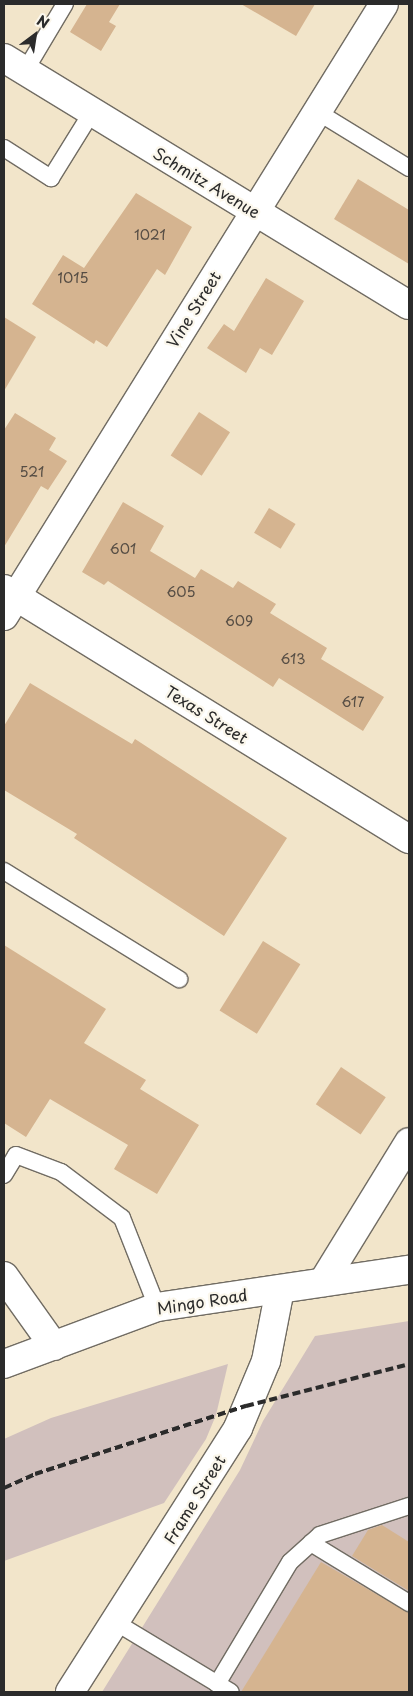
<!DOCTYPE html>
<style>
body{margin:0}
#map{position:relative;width:413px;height:1696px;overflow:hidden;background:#f2e5ca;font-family:"Playpen Sans",sans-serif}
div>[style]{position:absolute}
.industrial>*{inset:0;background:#d1c0bd}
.building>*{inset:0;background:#d5b490;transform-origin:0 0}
.roads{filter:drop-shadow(1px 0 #716c63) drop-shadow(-1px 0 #716c63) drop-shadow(0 1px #716c63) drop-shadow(0 -1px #716c63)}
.service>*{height:16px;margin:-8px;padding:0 8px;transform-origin:8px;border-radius:8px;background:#fff}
.minor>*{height:28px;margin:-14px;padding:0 14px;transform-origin:14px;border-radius:14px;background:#fff}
.tertiary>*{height:28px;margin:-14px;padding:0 14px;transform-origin:14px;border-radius:14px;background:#fff}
.rail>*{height:4px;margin-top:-2px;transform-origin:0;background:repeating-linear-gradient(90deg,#2b2b2b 0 8px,transparent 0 12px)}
span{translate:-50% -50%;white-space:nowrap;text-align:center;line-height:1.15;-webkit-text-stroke:4.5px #fbf7ec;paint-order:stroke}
.number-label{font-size:14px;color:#564d44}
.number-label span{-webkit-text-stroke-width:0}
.street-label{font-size:16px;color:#2b2b2b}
.frame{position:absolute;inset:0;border:5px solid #2b2b2b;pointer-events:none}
.north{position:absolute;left:10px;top:10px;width:50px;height:50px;-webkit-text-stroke:4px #fbf7ec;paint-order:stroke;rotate:31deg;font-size:14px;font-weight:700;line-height:20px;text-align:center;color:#2b2b2b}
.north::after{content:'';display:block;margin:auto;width:18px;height:22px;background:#2b2b2b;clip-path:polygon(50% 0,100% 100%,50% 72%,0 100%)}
</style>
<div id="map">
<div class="industrial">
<i style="clip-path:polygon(409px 1321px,409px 1692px,102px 1692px,240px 1470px,263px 1421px,315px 1336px)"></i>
<i style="clip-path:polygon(228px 1364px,216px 1415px,206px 1439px,164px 1503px,4px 1561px,4px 1439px,51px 1418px)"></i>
</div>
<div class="building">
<i style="clip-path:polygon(87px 4px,120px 4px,109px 22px,116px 26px,101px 51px,70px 32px)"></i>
<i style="clip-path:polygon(241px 4px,315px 4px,296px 36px)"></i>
<i style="clip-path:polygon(358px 179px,409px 210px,409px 264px,334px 219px)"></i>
<i style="clip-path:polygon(136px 193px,192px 227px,165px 275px,157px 269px,107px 347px,96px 340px,94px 344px,32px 304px,63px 255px,84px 268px)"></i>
<i style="clip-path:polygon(266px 278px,304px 301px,272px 355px,260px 348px,246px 373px,207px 348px,224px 324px,234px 331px)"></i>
<i style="clip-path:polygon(4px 317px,36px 337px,4px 391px)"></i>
<i style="left:199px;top:412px;width:37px;height:52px;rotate:33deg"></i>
<i style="clip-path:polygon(15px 413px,56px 438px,49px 450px,67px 461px,48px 490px,41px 486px,4px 547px,4px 430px)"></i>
<i style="clip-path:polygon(123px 502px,164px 526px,150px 551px,195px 578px,201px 569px,233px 588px,238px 581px,276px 604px,270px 613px,327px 648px,321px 659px,384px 697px,363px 731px,279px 678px,273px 687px,108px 581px,104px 585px,82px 572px)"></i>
<i style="left:269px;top:508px;width:31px;height:29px;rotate:31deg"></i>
<i style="clip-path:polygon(30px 683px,132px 744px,135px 739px,287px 838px,224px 936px,74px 838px,77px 834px,4px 790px,4px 726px)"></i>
<i style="left:263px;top:941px;width:44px;height:82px;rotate:32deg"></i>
<i style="clip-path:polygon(4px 945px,106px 1009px,84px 1043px,146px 1080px,140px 1089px,199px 1125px,157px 1194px,114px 1169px,128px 1145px,50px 1099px,26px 1137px,4px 1123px)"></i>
<i style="left:341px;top:1067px;width:54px;height:45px;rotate:34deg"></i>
<i style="clip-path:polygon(382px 1525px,409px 1542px,409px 1591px,352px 1556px,368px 1530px)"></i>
<i style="clip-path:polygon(321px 1562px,409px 1613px,409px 1692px,241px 1692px)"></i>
</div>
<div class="roads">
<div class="service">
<i style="left:25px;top:71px;width:78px;rotate:-59.2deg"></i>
<i style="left:316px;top:111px;width:109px;rotate:31.5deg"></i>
<i style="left:4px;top:148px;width:56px;rotate:32.6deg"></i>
<i style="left:51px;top:178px;width:78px;rotate:-58.2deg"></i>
<i style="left:4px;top:871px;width:206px;rotate:31.7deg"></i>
<i style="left:4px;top:1175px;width:23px;rotate:-59deg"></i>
<i style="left:16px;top:1155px;width:48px;rotate:20.7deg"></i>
<i style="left:61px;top:1172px;width:76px;rotate:37deg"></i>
<i style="left:122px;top:1218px;width:96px;rotate:68.5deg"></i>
<i style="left:311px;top:1543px;width:115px;rotate:31.5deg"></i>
<i style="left:115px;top:1622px;width:135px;rotate:31.1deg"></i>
<i style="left:217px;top:1684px;width:142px;rotate:-59.1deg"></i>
<i style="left:290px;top:1562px;width:40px;rotate:-42deg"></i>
<i style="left:320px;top:1535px;width:94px;rotate:-18deg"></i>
</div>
<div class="minor">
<i style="left:4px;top:58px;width:474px;rotate:31.4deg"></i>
<i style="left:4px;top:589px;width:476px;rotate:31.7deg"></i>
<i style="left:4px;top:616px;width:720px;rotate:-58.16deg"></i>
<i style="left:4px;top:1276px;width:86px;rotate:54.5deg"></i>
<i style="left:323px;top:1282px;width:164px;rotate:-58.4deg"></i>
<i style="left:70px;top:1692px;width:313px;rotate:-57.5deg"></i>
<i style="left:238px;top:1428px;width:73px;rotate:-67.3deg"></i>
<i style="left:266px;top:1361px;width:73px;rotate:-79deg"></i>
</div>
<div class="tertiary">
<i style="left:4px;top:1364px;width:163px;rotate:-20.4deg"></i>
<i style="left:157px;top:1307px;width:255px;rotate:-8.4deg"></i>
</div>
</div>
<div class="rail">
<i style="left:4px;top:1488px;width:34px;rotate:-24deg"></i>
<i style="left:35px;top:1474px;width:222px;rotate:-17.9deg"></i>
<i style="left:246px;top:1406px;width:168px;rotate:-14.4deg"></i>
</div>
<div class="number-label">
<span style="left:150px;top:235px">1021</span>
<span style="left:73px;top:278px">1015</span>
<span style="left:32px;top:472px">521</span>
<span style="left:123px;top:549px">601</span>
<span style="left:181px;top:592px">605</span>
<span style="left:239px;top:621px">609</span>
<span style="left:293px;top:659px">613</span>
<span style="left:353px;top:702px">617</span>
</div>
<div class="street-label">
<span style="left:207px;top:182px;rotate:31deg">Schmitz Avenue</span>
<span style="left:193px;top:309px;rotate:-58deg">Vine Street</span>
<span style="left:207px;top:714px;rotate:32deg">Texas Street</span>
<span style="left:202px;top:1301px;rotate:-9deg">Mingo Road</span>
<span style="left:194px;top:1499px;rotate:-58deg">Frame Street</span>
</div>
<div class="frame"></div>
<div class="north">N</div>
</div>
